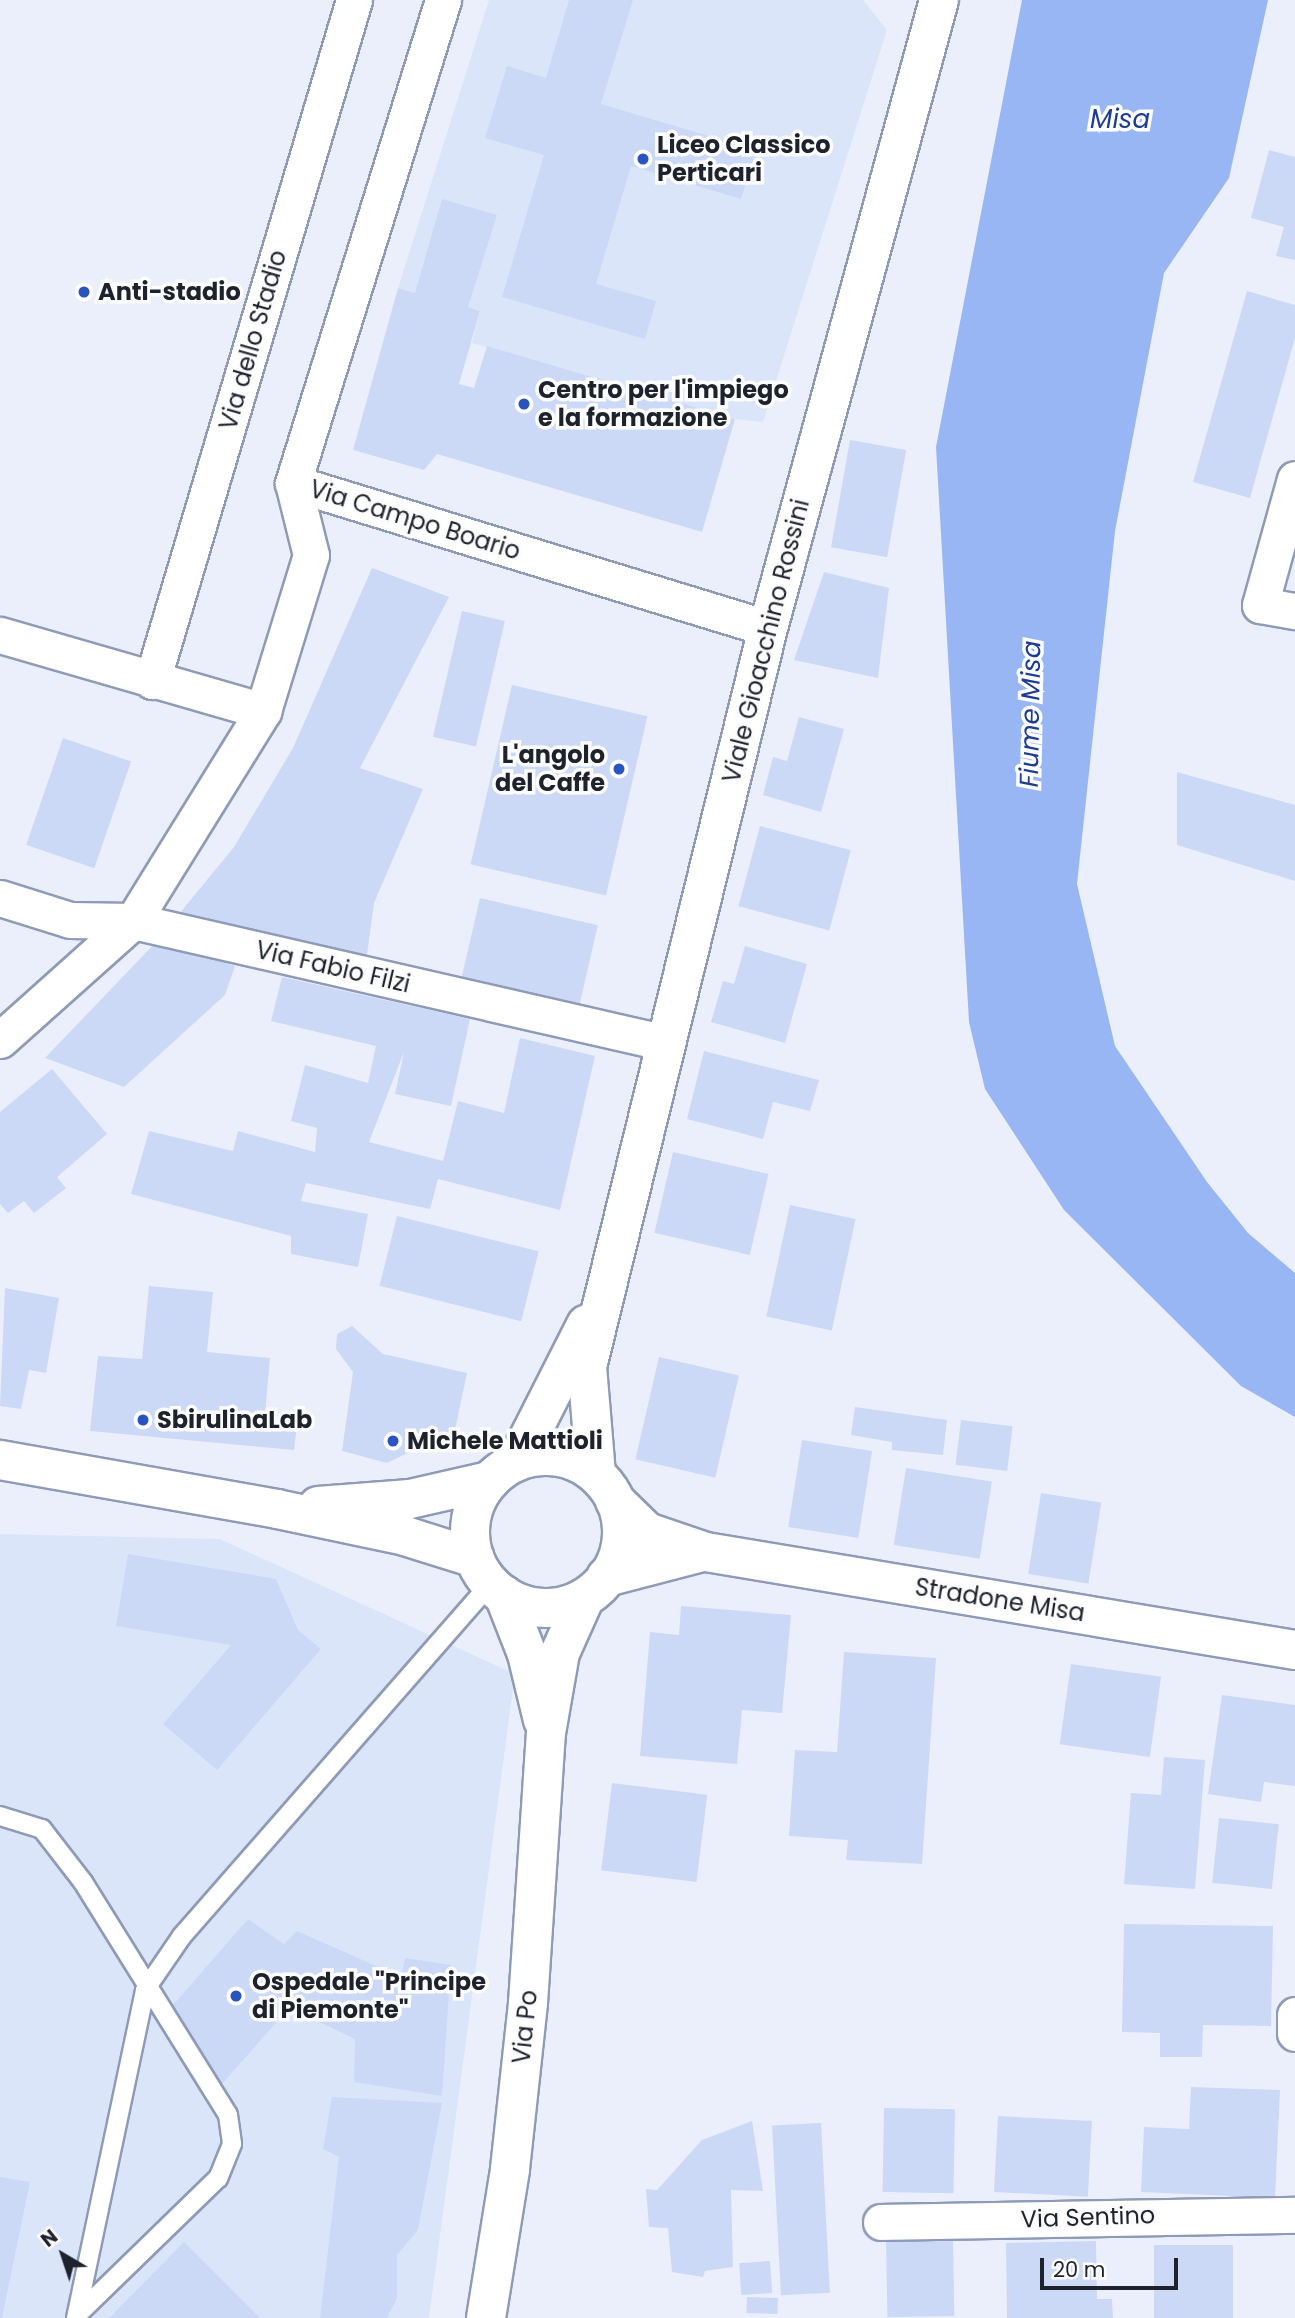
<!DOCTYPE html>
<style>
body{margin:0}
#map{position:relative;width:1295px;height:2318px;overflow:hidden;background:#eaeffb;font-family:Poppins,sans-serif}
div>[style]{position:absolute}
.built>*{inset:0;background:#dbe5fa}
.water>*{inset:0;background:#99b6f4}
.building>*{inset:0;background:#ccd9f6;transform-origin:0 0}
.roads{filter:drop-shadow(2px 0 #8f9bb6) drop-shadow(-2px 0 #8f9bb6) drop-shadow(0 2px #8f9bb6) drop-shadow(0 -2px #8f9bb6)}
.lane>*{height:18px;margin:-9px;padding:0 9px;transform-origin:9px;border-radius:9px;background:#fff}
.street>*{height:35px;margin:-17.5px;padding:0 17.5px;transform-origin:17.5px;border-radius:17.5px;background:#fff}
.secondary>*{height:38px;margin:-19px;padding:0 19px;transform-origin:19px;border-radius:19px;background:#fff}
.secondary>.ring{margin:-19px;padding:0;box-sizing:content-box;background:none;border:38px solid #fff;border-radius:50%}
.dots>*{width:19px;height:19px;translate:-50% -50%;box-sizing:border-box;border:4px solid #fcfcfc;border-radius:50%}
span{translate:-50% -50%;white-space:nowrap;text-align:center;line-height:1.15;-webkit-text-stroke:7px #fcfcfc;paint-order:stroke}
.poi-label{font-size:24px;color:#1e222d;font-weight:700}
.left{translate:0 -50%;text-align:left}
.right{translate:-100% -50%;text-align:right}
.street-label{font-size:24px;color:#1e222d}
.water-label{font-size:26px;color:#1d3d93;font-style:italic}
.north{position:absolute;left:28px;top:2220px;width:70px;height:70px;-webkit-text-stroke:5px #fcfcfc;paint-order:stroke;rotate:321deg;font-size:19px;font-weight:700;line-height:28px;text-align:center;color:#1e222d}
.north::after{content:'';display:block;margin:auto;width:24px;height:32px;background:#1e222d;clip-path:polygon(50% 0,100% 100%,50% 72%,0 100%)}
.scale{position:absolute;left:1040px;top:2258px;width:138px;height:32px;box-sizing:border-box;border:4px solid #1e222d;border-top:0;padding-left:9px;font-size:21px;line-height:24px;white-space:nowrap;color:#1e222d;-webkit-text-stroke:5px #fcfcfc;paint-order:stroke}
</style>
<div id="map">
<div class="built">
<i style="clip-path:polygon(489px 0,863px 0,887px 30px,763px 422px,735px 419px,472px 343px,480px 311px,398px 288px)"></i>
<i style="clip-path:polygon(0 1534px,220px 1539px,515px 1674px,429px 2318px,0 2318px)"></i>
</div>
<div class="water">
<i style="clip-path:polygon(1022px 0,1268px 0,1229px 178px,1164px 273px,1115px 531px,1077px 884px,1115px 1046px,1207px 1182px,1248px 1233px,1295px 1273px,1295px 1417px,1241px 1386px,1064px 1210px,985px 1089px,969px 1022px,936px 447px)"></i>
</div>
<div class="building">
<i style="clip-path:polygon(569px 0,633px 0,601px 104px,756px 150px,741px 199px,631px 166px,596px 284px,656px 301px,645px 339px,502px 297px,544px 155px,485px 138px,507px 66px,546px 78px)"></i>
<i style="clip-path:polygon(1269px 150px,1295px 157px,1295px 260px,1276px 256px,1284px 227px,1251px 218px)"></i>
<i style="clip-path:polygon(442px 199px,497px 215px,468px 307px,480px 311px,459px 384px,474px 388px,487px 346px,735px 419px,702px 532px,437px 454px,424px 470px,353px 450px,398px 288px,415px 293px)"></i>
<i style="clip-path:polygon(1247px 291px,1295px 305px,1295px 338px,1250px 498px,1193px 482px)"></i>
<i style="left:850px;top:440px;width:57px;height:109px;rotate:10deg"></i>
<i style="clip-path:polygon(372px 568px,449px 597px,360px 768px,423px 789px,374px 903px,366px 962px,179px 914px,234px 847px,293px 748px)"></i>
<i style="clip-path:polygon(824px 572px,889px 588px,878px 678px,794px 660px)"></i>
<i style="left:462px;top:611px;width:44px;height:129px;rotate:13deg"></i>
<i style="left:512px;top:685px;width:139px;height:184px;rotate:13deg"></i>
<i style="clip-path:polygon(799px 717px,844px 729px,821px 812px,763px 795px,773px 757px,787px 761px)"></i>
<i style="left:63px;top:738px;width:72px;height:113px;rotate:19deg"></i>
<i style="clip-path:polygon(1177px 772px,1295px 805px,1295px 881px,1177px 845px)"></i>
<i style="left:760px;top:826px;width:94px;height:83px;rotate:15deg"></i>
<i style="left:480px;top:898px;width:121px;height:87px;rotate:13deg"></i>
<i style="clip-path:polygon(157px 941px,235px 966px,225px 995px,124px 1087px,45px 1058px)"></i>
<i style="clip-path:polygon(745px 946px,807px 964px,785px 1043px,711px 1022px,723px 981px,734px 984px)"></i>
<i style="clip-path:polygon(282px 977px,470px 1019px,451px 1106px,395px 1094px,404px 1052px,369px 1142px,443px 1161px,458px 1101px,504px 1113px,520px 1038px,595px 1056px,560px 1210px,438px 1179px,430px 1209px,306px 1183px,301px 1201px,368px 1214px,358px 1267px,291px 1254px,291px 1236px,131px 1194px,149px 1131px,233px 1151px,238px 1131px,315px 1152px,317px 1128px,291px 1121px,305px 1065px,368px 1083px,376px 1046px,271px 1021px)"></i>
<i style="clip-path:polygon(704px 1051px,819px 1080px,810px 1111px,773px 1102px,763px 1139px,687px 1119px)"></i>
<i style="clip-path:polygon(52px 1069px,107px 1134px,57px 1177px,66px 1188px,34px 1213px,24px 1201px,8px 1213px,0 1204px,0 1112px)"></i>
<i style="left:673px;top:1152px;width:98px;height:83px;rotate:13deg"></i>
<i style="left:790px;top:1205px;width:67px;height:114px;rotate:12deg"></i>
<i style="left:397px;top:1216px;width:146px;height:72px;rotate:14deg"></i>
<i style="clip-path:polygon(149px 1286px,213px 1292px,207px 1352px,270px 1358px,265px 1414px,298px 1417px,294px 1450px,90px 1431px,98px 1356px,142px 1359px)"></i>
<i style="clip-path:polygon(5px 1288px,59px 1298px,46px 1373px,29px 1370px,21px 1409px,0 1406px)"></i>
<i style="clip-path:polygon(352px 1326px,383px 1354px,467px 1373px,455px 1430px,387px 1463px,342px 1451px,353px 1372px,336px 1349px,337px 1334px)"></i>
<i style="left:659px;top:1357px;width:82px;height:105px;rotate:13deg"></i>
<i style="clip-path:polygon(855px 1407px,947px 1420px,943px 1455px,892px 1450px,892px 1442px,851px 1435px)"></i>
<i style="left:961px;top:1420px;width:52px;height:45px;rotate:7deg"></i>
<i style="left:802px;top:1440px;width:71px;height:88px;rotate:9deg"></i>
<i style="left:906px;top:1468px;width:87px;height:78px;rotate:9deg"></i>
<i style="left:1041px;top:1493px;width:61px;height:82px;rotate:9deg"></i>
<i style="clip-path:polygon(128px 1554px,276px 1579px,298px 1630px,321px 1649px,217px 1770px,163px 1724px,231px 1645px,116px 1626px)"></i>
<i style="clip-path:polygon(681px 1606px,791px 1615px,782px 1713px,742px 1710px,737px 1764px,640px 1756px,650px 1632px,679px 1635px)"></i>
<i style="clip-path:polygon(844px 1652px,936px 1658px,922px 1864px,846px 1860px,848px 1840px,789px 1836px,795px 1750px,837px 1752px)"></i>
<i style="left:1071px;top:1664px;width:91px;height:81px;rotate:8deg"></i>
<i style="clip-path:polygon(1222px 1695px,1295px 1705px,1295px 1786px,1264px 1782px,1261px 1802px,1208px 1794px)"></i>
<i style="clip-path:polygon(1164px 1757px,1205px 1760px,1195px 1889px,1124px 1884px,1131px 1793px,1161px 1795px)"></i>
<i style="left:612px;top:1783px;width:96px;height:88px;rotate:7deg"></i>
<i style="left:1219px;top:1818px;width:60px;height:65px;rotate:6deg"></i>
<i style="clip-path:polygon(248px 1919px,284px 1944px,297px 1931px,401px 1977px,405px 1958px,451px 1965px,442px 2096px,354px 2082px,355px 2039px,289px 2008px,222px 2084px,173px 2005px)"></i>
<i style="clip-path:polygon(1124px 1924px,1273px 1926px,1271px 2026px,1203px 2025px,1202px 2057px,1160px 2057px,1160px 2033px,1122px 2032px)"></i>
<i style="clip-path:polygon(1191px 2087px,1280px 2090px,1275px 2198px,1141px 2192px,1144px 2127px,1189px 2129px)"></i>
<i style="clip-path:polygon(332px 2097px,442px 2103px,418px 2230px,397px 2255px,397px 2298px,387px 2318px,320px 2318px,339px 2157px,323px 2149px)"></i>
<i style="left:884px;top:2108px;width:71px;height:84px;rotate:1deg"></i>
<i style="left:998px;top:2116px;width:94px;height:76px;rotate:3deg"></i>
<i style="clip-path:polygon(752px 2121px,763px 2191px,731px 2190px,733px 2267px,705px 2271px,703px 2277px,672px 2272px,668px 2228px,649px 2227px,646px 2189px,657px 2190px,702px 2140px)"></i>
<i style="left:821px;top:2123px;width:170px;height:49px;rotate:87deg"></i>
<i style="clip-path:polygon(0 2177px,30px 2182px,2px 2318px,0 2318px)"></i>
<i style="left:953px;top:2238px;width:78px;height:67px;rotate:89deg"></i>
<i style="clip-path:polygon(1096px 2241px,1097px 2299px,1112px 2299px,1113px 2318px,1007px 2318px,1006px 2243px)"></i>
<i style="clip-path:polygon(184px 2242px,260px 2318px,109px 2318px)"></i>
<i style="left:1154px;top:2245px;width:79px;height:73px"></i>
<i style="left:770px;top:2261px;width:32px;height:31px;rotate:86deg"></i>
<i style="left:747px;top:2297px;width:31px;height:16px;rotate:2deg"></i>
</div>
<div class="roads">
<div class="lane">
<i style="left:0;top:1816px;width:44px;rotate:17.2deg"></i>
<i style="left:42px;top:1829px;width:67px;rotate:52.3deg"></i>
<i style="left:83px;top:1882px;width:274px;rotate:58.1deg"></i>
<i style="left:228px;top:2115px;width:29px;rotate:82deg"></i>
<i style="left:232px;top:2144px;width:37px;rotate:112deg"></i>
<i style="left:218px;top:2178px;width:197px;rotate:135.8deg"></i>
<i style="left:76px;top:2318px;width:335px;rotate:-78.1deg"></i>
<i style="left:145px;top:1990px;width:65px;rotate:-55.6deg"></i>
<i style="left:182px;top:1936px;width:468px;rotate:-48.8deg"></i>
</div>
<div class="street">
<i style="left:1295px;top:479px;width:131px;rotate:105.5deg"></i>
<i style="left:1260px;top:605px;width:36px;rotate:10deg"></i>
<i style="left:293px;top:483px;width:506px;rotate:-72.75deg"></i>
<i style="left:293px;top:483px;width:497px;rotate:17deg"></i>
<i style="left:0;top:635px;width:274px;rotate:16.1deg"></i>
<i style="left:152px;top:681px;width:710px;rotate:-73.48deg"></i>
<i style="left:0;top:898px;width:73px;rotate:17.4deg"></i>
<i style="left:70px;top:920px;width:63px;rotate:0.9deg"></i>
<i style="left:133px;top:921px;width:547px;rotate:12.89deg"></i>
<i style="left:0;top:1040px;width:178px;rotate:-41.8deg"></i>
<i style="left:133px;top:921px;width:247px;rotate:-58.2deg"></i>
<i style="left:263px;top:711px;width:163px;rotate:-72.9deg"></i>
<i style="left:311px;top:555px;width:74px;rotate:-104deg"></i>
<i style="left:1295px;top:2015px;width:18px;rotate:90deg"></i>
<i style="left:881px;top:2222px;width:414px;rotate:-1deg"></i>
</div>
<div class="secondary">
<i class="ring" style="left:470px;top:1456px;width:114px;height:114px"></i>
<i style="left:0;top:1460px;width:281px;rotate:10deg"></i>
<i style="left:277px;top:1509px;width:131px;rotate:11.9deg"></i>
<i style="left:405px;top:1536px;width:73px;rotate:17.4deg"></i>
<i style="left:517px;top:1461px;width:153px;rotate:-63.1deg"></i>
<i style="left:596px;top:1474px;width:107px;rotate:-94.8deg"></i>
<i style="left:587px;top:1367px;width:761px;rotate:-76.24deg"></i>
<i style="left:768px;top:628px;width:651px;rotate:-74.77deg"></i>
<i style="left:615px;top:1501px;width:45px;rotate:44.1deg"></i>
<i style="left:647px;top:1532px;width:62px;rotate:18.7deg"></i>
<i style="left:706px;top:1552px;width:597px;rotate:9.45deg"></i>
<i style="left:318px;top:1506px;width:92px;rotate:-4.4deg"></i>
<i style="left:410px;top:1499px;width:81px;rotate:-12.8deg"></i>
<i style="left:606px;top:1577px;width:99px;rotate:-14.6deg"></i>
<i style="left:504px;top:1595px;width:63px;rotate:68.7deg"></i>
<i style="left:527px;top:1654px;width:68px;rotate:76.4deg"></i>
<i style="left:486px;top:2318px;width:151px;rotate:-80.8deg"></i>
<i style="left:510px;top:2169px;width:167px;rotate:-83.8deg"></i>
<i style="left:528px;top:2003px;width:271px;rotate:-86.2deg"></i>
<i style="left:546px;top:1733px;width:81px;rotate:-80.1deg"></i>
<i style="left:560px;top:1653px;width:61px;rotate:-65.9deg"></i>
</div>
</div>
<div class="dots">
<i style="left:643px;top:159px;background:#2a53c2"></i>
<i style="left:84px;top:292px;background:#2a53c2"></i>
<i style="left:524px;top:404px;background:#2a53c2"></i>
<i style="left:619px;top:769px;background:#2a53c2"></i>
<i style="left:143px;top:1420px;background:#2a53c2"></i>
<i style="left:393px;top:1441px;background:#2a53c2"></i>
<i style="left:236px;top:1996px;background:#2a53c2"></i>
</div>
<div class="poi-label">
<span class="left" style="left:657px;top:159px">Liceo Classico<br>Perticari</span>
<span class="left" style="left:98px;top:292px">Anti-stadio</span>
<span class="left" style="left:538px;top:404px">Centro per l'impiego<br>e la formazione</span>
<span class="right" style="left:605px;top:769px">L'angolo<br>del Caffe</span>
<span class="left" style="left:157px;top:1420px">SbirulinaLab</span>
<span class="left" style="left:407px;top:1441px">Michele Mattioli</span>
<span class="left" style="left:252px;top:1996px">Ospedale "Principe<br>di Piemonte"</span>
</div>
<div class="street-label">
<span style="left:253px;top:340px;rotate:-74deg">Via dello Stadio</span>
<span style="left:415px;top:520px;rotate:17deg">Via Campo Boario</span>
<span style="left:766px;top:641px;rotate:-76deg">Viale Gioacchino Rossini</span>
<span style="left:333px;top:967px;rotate:13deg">Via Fabio Filzi</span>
<span style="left:1000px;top:1600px;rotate:9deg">Stradone Misa</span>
<span style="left:525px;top:2027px;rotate:-84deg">Via Po</span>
<span style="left:1088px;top:2217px;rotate:-2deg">Via Sentino</span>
</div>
<div class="water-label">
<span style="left:1120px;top:120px">Misa</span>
<span style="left:1031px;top:714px;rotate:-89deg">Fiume Misa</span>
</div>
<div class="north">N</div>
<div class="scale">20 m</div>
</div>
